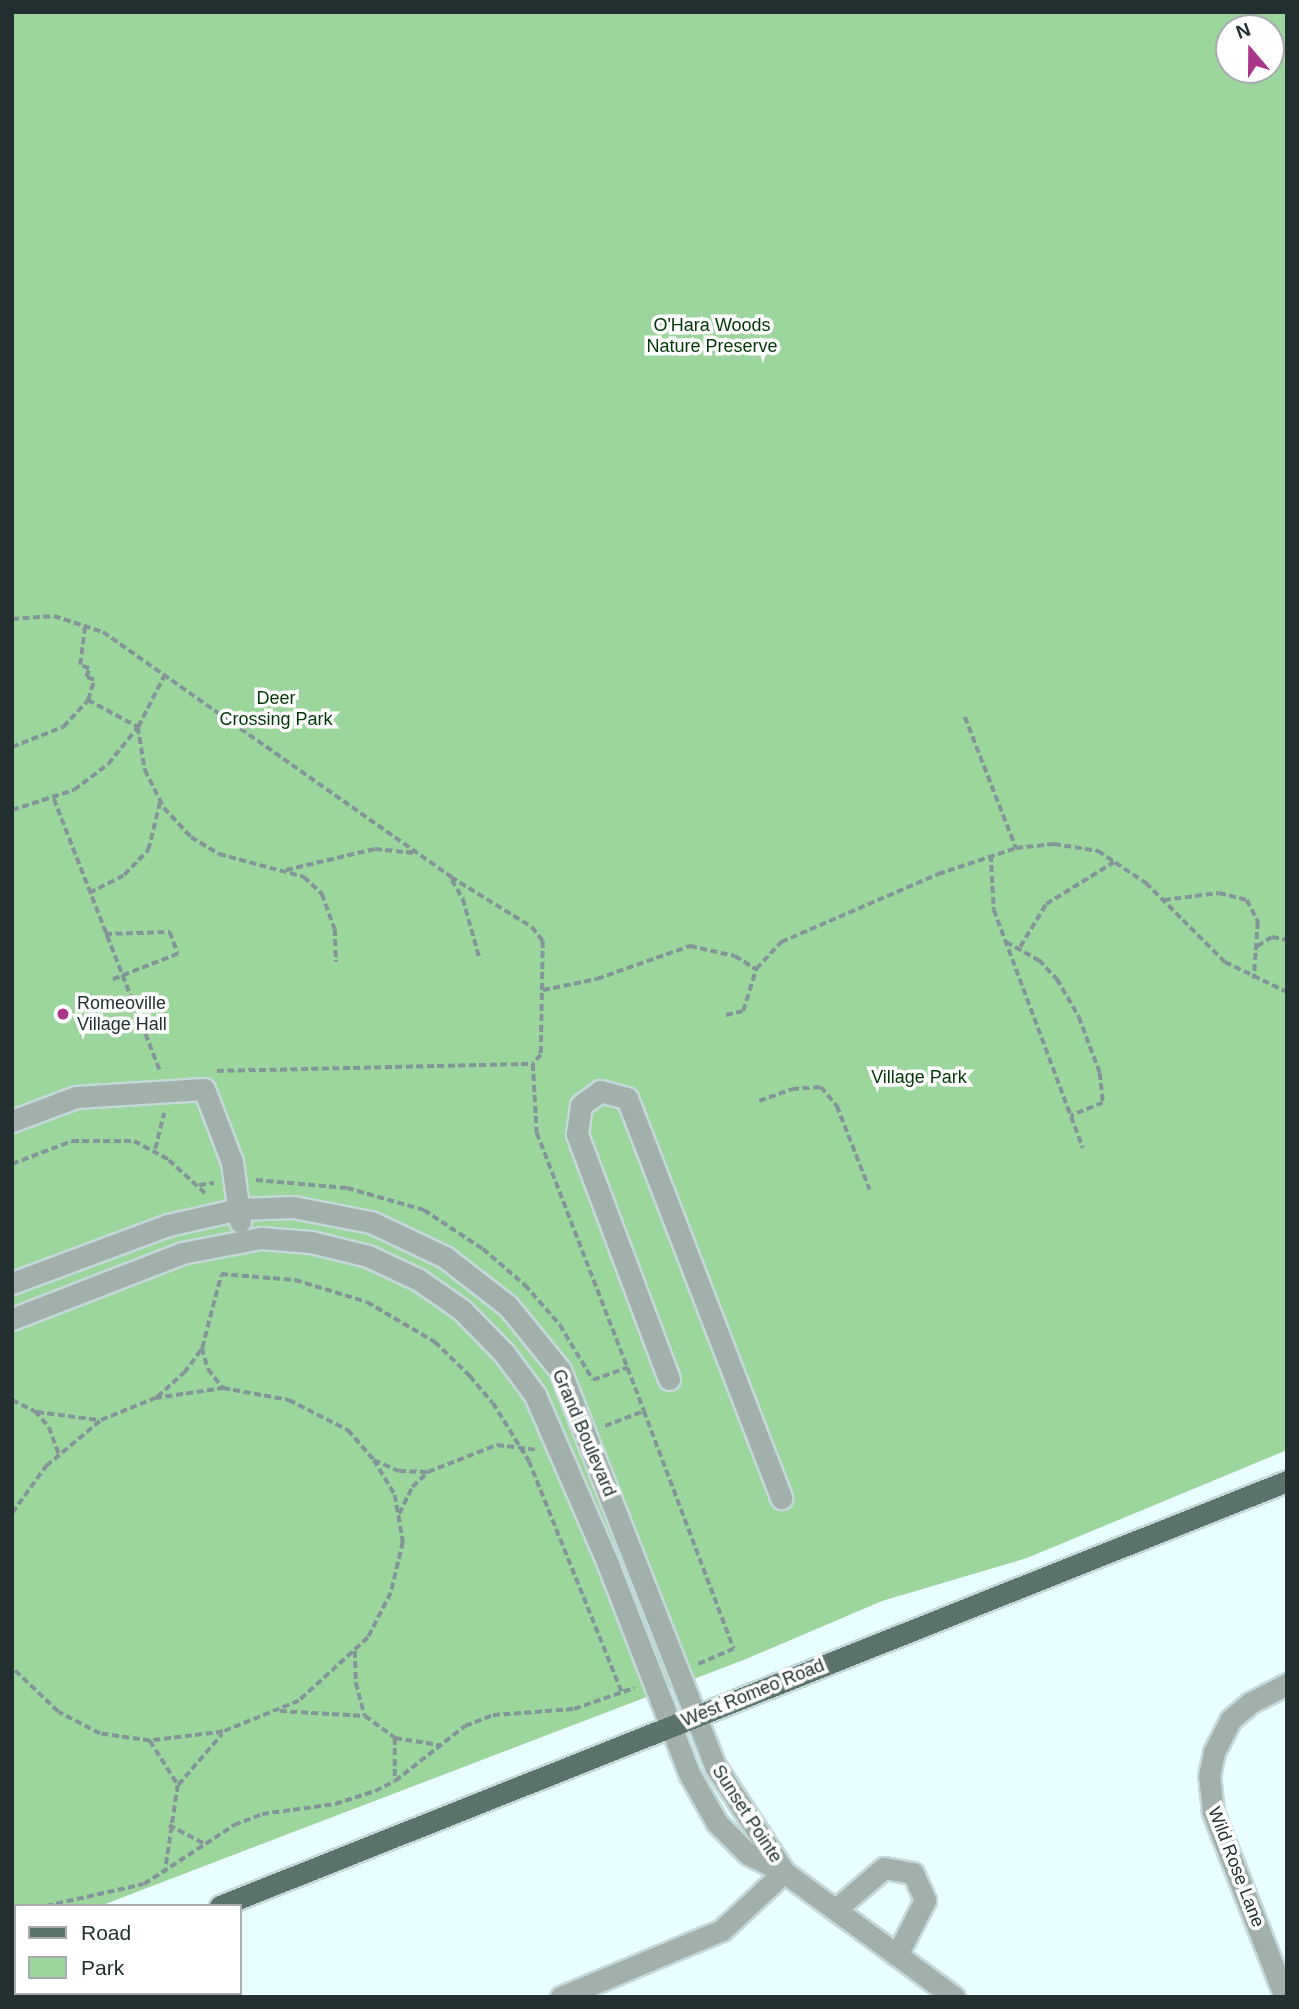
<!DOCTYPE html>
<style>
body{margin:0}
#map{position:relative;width:1299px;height:2009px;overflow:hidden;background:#e8feff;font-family:Helvetica,sans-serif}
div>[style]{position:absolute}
.green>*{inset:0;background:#9dd69c}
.path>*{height:3.5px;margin-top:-1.75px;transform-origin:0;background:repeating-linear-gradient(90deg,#839596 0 7px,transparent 0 10.5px)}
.roads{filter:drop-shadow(2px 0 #c4d9da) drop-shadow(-2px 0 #c4d9da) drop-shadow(0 2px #c4d9da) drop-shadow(0 -2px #c4d9da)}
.minor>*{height:21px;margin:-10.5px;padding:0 10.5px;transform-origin:10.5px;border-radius:10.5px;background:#a2b0ab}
.major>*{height:21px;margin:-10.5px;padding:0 10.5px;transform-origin:10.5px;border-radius:10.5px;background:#5b736b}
.dots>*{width:19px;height:19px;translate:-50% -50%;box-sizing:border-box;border:4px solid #fff;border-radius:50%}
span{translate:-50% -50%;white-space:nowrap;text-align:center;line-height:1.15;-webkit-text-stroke:7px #fff;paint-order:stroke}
.park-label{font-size:18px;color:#023707}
.poi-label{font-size:18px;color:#223031}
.left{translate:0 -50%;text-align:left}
.street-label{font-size:18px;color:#223031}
.frame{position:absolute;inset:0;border:14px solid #223031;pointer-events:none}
.legend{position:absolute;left:14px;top:1904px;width:228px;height:91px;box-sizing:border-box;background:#fff;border:2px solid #a7acad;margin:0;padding:9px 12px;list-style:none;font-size:21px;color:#223031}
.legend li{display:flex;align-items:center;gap:14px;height:35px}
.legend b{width:35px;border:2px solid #a7acad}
.north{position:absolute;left:1215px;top:14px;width:70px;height:70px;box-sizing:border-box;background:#fff;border:2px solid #a7acad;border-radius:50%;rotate:340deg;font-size:19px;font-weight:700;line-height:28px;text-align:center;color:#223031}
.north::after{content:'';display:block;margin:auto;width:24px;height:32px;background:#ac358c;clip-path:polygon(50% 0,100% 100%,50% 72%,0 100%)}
</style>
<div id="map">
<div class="green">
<i style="clip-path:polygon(evenodd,12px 12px,1287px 12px,1287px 1450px,1027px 1558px,882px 1601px,746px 1659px,100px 1906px,16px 1906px,12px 1939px,12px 12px,1229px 28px,1271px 28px,1271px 70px,1229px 70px,1229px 28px)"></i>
</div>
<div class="path">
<i style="left:12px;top:619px;width:42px;rotate:-4.1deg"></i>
<i style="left:54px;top:616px;width:52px;rotate:18.1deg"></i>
<i style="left:103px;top:632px;width:426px;rotate:35.1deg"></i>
<i style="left:451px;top:877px;width:95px;rotate:31.7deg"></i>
<i style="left:532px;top:927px;width:18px;rotate:52deg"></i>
<i style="left:543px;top:941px;width:114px;rotate:91deg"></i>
<i style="left:541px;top:1055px;width:12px;rotate:132deg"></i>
<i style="left:533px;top:1064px;width:69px;rotate:86.7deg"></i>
<i style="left:537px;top:1133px;width:298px;rotate:68.9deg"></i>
<i style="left:88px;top:700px;width:57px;rotate:28.4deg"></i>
<i style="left:965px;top:717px;width:141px;rotate:68.7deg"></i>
<i style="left:138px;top:727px;width:44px;rotate:80.8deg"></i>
<i style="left:145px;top:770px;width:42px;rotate:63.4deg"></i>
<i style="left:164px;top:808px;width:40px;rotate:47deg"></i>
<i style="left:191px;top:837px;width:33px;rotate:31deg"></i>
<i style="left:219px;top:854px;width:88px;rotate:15.1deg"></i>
<i style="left:304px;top:877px;width:25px;rotate:43deg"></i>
<i style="left:322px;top:894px;width:37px;rotate:70deg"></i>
<i style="left:335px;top:929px;width:33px;rotate:88deg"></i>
<i style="left:12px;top:747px;width:55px;rotate:-21.4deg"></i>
<i style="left:63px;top:727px;width:37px;rotate:-47deg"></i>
<i style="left:88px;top:700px;width:21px;rotate:-73deg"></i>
<i style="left:94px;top:680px;width:9px;rotate:-159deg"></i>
<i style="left:86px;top:677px;width:9px;rotate:-69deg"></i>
<i style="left:89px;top:669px;width:10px;rotate:-156deg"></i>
<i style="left:80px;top:665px;width:38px;rotate:-83deg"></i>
<i style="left:54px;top:799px;width:292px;rotate:68.7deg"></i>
<i style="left:12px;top:810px;width:65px;rotate:-17.9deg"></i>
<i style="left:74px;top:790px;width:43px;rotate:-37.4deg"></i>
<i style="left:108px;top:764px;width:48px;rotate:-51deg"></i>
<i style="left:138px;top:727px;width:57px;rotate:-63deg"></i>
<i style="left:991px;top:855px;width:55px;rotate:86.9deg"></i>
<i style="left:994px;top:910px;width:254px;rotate:69.5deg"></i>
<i style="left:286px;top:870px;width:91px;rotate:-13.3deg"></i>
<i style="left:375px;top:849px;width:40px;rotate:5.7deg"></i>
<i style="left:452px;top:880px;width:22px;rotate:60deg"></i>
<i style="left:463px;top:899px;width:63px;rotate:74.4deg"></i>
<i style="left:89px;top:893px;width:39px;rotate:-27deg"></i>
<i style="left:124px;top:875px;width:35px;rotate:-46deg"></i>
<i style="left:148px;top:850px;width:49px;rotate:-76deg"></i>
<i style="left:1164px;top:900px;width:55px;rotate:-7.3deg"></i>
<i style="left:1219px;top:893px;width:29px;rotate:14deg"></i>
<i style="left:1247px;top:900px;width:25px;rotate:63deg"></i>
<i style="left:1258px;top:922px;width:57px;rotate:94deg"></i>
<i style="left:105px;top:934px;width:65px;rotate:-1.8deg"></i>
<i style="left:170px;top:932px;width:23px;rotate:70deg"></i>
<i style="left:178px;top:954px;width:71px;rotate:158.5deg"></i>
<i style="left:1006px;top:942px;width:38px;rotate:29deg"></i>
<i style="left:1039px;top:960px;width:26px;rotate:47deg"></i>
<i style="left:1057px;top:979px;width:44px;rotate:59.9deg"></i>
<i style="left:1079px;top:1017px;width:60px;rotate:69.4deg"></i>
<i style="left:1100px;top:1073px;width:30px;rotate:84deg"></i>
<i style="left:1103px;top:1103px;width:35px;rotate:158deg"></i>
<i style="left:1257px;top:946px;width:17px;rotate:-31deg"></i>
<i style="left:1272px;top:937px;width:15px;rotate:11deg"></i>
<i style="left:1020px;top:947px;width:50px;rotate:-58.8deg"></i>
<i style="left:1046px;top:904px;width:80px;rotate:-31.7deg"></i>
<i style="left:543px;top:990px;width:55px;rotate:-11.5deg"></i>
<i style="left:597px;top:979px;width:99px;rotate:-19.5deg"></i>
<i style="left:690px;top:946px;width:46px;rotate:12.5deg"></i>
<i style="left:735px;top:956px;width:25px;rotate:32deg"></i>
<i style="left:726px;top:1015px;width:17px;rotate:-13deg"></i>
<i style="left:743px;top:1011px;width:44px;rotate:-72.8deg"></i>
<i style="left:756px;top:969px;width:37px;rotate:-47deg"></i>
<i style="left:781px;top:942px;width:171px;rotate:-23.4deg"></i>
<i style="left:938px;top:874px;width:82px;rotate:-18.4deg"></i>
<i style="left:1016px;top:848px;width:38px;rotate:-6deg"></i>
<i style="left:1054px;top:844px;width:45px;rotate:9deg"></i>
<i style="left:1098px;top:851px;width:58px;rotate:33.7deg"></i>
<i style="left:1146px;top:883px;width:112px;rotate:45deg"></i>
<i style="left:1225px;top:962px;width:69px;rotate:25.8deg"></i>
<i style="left:217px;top:1071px;width:316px;rotate:-1.3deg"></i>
<i style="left:759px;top:1101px;width:35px;rotate:-20deg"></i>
<i style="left:792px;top:1089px;width:29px;rotate:-4deg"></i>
<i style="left:821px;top:1087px;width:25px;rotate:50deg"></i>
<i style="left:837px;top:1106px;width:90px;rotate:68.6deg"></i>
<i style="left:155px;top:1149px;width:37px;rotate:-76deg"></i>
<i style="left:12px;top:1164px;width:64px;rotate:-21deg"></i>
<i style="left:72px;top:1141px;width:62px"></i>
<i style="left:134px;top:1141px;width:40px;rotate:28deg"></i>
<i style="left:169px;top:1160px;width:52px;rotate:42.6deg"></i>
<i style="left:256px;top:1180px;width:91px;rotate:5deg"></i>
<i style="left:347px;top:1188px;width:80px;rotate:15.9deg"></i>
<i style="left:424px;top:1210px;width:71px;rotate:33.5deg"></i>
<i style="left:483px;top:1249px;width:55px;rotate:40.6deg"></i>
<i style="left:525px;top:1285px;width:53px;rotate:48.8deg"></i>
<i style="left:560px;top:1325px;width:64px;rotate:59deg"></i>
<i style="left:593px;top:1380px;width:37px;rotate:-20deg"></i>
<i style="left:199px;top:1185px;width:15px;rotate:-8deg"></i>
<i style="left:221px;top:1274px;width:74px;rotate:4.6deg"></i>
<i style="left:295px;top:1280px;width:75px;rotate:17deg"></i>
<i style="left:367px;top:1302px;width:79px;rotate:30.5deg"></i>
<i style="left:435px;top:1342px;width:49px;rotate:44.2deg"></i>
<i style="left:470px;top:1376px;width:35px;rotate:50deg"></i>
<i style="left:493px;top:1403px;width:68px;rotate:58.2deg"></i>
<i style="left:529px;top:1461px;width:249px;rotate:68.1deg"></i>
<i style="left:202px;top:1348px;width:22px;rotate:74deg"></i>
<i style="left:208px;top:1369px;width:24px;rotate:52deg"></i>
<i style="left:157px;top:1397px;width:36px;rotate:-42deg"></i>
<i style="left:184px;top:1373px;width:31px;rotate:-54deg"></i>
<i style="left:202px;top:1348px;width:75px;rotate:-75.4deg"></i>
<i style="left:12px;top:1400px;width:25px;rotate:26deg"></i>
<i style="left:35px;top:1411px;width:21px;rotate:49deg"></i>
<i style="left:49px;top:1427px;width:29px;rotate:70deg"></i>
<i style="left:37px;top:1412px;width:63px;rotate:7.4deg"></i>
<i style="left:605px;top:1426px;width:42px;rotate:-21deg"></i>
<i style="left:644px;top:1411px;width:254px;rotate:69.3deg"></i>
<i style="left:734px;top:1649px;width:40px;rotate:156.6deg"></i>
<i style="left:374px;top:1460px;width:27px;rotate:24deg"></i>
<i style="left:399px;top:1471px;width:29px;rotate:2deg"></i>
<i style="left:428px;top:1472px;width:74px;rotate:-21.4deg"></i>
<i style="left:497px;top:1445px;width:38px;rotate:7deg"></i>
<i style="left:12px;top:1513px;width:58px;rotate:-54.1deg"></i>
<i style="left:46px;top:1466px;width:72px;rotate:-39.9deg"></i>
<i style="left:101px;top:1420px;width:58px;rotate:-22.2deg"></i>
<i style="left:155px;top:1398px;width:69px;rotate:-8.4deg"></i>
<i style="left:223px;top:1388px;width:67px;rotate:10.3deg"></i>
<i style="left:289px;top:1400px;width:66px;rotate:27deg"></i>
<i style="left:348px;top:1430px;width:40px;rotate:49deg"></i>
<i style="left:374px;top:1460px;width:41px;rotate:59deg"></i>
<i style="left:395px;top:1495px;width:48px;rotate:80.3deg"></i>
<i style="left:403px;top:1542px;width:52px;rotate:103.2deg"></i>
<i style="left:391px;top:1593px;width:51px;rotate:117.1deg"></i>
<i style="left:368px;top:1638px;width:93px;rotate:137.6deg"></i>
<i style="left:299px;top:1701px;width:82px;rotate:157.8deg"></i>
<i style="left:223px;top:1732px;width:74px;rotate:173deg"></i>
<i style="left:150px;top:1741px;width:50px;rotate:-172deg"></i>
<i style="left:100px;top:1734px;width:47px;rotate:-152.4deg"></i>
<i style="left:58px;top:1712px;width:64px;rotate:-136.3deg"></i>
<i style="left:399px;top:1514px;width:30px;rotate:-64deg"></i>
<i style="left:412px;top:1487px;width:22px;rotate:-43deg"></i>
<i style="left:355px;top:1651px;width:32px;rotate:88deg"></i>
<i style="left:356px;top:1683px;width:34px;rotate:75deg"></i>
<i style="left:280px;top:1711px;width:85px;rotate:3.4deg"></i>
<i style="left:365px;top:1716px;width:37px;rotate:36deg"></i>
<i style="left:395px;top:1738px;width:45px;rotate:9deg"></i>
<i style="left:395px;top:1738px;width:43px;rotate:90deg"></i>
<i style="left:150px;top:1741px;width:52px;rotate:57.5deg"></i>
<i style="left:178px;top:1785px;width:89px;rotate:98.4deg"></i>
<i style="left:178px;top:1785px;width:67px;rotate:-49.2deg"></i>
<i style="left:169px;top:1825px;width:40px;rotate:28deg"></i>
<i style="left:46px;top:1906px;width:100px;rotate:-12.7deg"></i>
<i style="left:144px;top:1884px;width:108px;rotate:-33.2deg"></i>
<i style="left:234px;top:1825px;width:30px;rotate:-21deg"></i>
<i style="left:262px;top:1814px;width:74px;rotate:-7.8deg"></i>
<i style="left:335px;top:1804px;width:42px;rotate:-18deg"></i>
<i style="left:375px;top:1791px;width:22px;rotate:-27deg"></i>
<i style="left:395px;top:1781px;width:89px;rotate:-38.2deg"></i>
<i style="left:465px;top:1726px;width:30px;rotate:-21deg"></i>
<i style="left:493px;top:1715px;width:81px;rotate:-4.2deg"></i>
<i style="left:574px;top:1709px;width:64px;rotate:-19.3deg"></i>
<i style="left:12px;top:1926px;width:5px;rotate:-37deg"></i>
</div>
<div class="roads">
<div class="minor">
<i style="left:12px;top:1121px;width:68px;rotate:-20.6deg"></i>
<i style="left:76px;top:1097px;width:128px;rotate:-3.6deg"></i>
<i style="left:204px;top:1089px;width:78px;rotate:69deg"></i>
<i style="left:232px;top:1162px;width:60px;rotate:82.3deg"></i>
<i style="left:12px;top:1283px;width:166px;rotate:-20.4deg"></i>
<i style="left:168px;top:1225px;width:73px;rotate:-12.7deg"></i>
<i style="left:239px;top:1209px;width:54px;rotate:-2.1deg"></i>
<i style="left:293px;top:1207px;width:79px;rotate:10.9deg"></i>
<i style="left:371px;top:1222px;width:82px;rotate:25.3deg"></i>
<i style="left:445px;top:1257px;width:80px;rotate:37.9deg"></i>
<i style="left:508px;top:1306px;width:82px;rotate:50.9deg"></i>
<i style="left:560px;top:1370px;width:425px;rotate:68.6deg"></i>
<i style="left:715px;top:1766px;width:126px;rotate:56.9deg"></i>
<i style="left:12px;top:1319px;width:182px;rotate:-21.2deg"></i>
<i style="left:182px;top:1253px;width:80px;rotate:-10.8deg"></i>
<i style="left:261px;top:1238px;width:50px;rotate:4.6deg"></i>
<i style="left:311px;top:1242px;width:59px;rotate:13.8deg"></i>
<i style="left:368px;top:1256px;width:56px;rotate:25.2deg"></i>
<i style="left:419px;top:1280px;width:52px;rotate:34.9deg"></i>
<i style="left:462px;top:1310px;width:60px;rotate:45.7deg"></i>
<i style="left:504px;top:1353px;width:52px;rotate:53.6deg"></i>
<i style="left:535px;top:1395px;width:184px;rotate:66.6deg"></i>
<i style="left:608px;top:1564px;width:226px;rotate:68.8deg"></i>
<i style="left:690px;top:1775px;width:55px;rotate:60.6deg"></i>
<i style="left:717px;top:1823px;width:44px;rotate:45deg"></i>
<i style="left:748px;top:1854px;width:40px;rotate:26.6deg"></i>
<i style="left:784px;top:1872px;width:211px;rotate:36.3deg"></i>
<i style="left:669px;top:1379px;width:262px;rotate:-110.6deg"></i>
<i style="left:577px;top:1134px;width:29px;rotate:-82deg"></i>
<i style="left:581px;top:1105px;width:24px;rotate:-36deg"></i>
<i style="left:600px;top:1091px;width:28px;rotate:15deg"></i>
<i style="left:627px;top:1098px;width:429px;rotate:68.9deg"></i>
<i style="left:836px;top:1909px;width:63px;rotate:-40.5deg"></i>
<i style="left:884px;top:1868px;width:29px;rotate:10deg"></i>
<i style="left:913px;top:1873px;width:30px;rotate:66deg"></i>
<i style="left:925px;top:1900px;width:62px;rotate:117deg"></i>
<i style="left:561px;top:1997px;width:174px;rotate:-22.6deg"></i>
<i style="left:722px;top:1930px;width:85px;rotate:-43.1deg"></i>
<i style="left:1285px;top:1997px;width:199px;rotate:-111.3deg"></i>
<i style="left:1213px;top:1812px;width:36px;rotate:-96deg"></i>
<i style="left:1209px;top:1776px;width:25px;rotate:-78deg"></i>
<i style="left:1214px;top:1752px;width:36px;rotate:-63deg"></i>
<i style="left:1230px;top:1720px;width:26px;rotate:-40deg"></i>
<i style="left:1250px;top:1703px;width:42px;rotate:-27.2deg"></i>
</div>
<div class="major">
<i style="left:220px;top:1906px;width:1149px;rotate:-21.72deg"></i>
<i style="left:12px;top:1988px;width:4px;rotate:-14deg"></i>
</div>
</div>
<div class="dots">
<i style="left:63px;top:1014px;background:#ac358c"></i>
</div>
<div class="park-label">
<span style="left:712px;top:336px">O'Hara Woods<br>Nature Preserve</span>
<span style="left:276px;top:709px">Deer<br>Crossing Park</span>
<span style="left:919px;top:1077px">Village Park</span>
</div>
<div class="poi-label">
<span class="left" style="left:77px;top:1014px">Romeoville<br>Village Hall</span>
</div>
<div class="street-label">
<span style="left:584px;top:1433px;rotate:67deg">Grand Boulevard</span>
<span style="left:753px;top:1693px;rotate:-22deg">West Romeo Road</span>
<span style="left:747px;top:1814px;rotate:57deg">Sunset Pointe</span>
<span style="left:1236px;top:1867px;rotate:69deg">Wild Rose Lane</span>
</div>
<div class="frame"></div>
<ul class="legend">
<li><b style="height:9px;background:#5b736b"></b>Road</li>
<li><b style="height:19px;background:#9dd69c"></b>Park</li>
</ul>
<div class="north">N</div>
</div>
